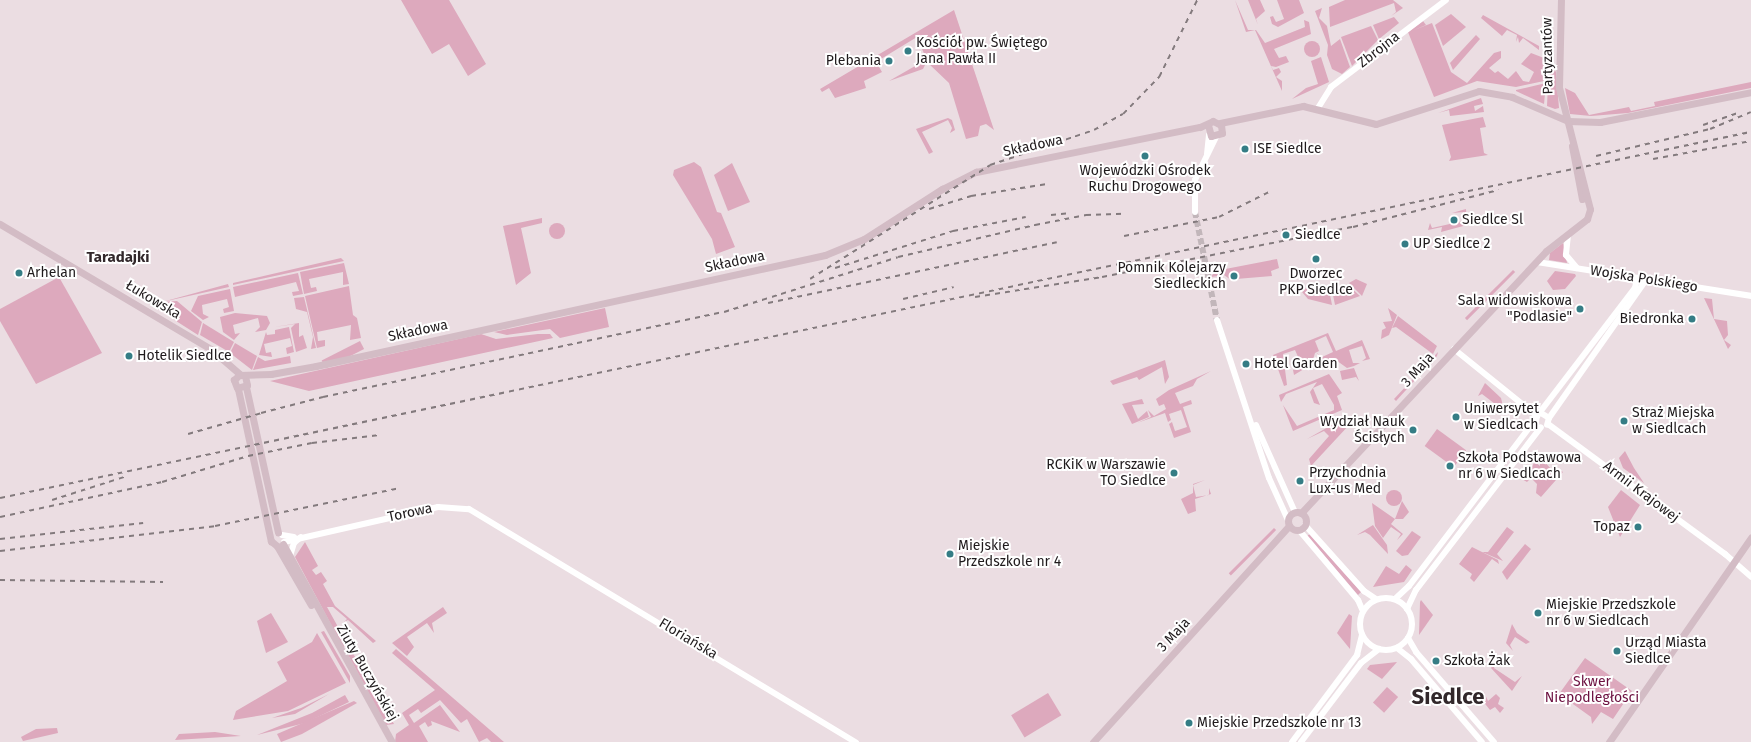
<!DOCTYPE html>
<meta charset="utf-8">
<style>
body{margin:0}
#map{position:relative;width:1751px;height:742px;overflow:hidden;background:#ebdde2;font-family:"Fira Sans",sans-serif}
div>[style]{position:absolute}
.green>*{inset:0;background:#dda9bd;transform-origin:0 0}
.round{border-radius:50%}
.tertiary-tunnel>*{height:6px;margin-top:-3px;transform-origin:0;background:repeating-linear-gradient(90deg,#c2b6ba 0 6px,transparent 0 9px)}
.tertiary>*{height:6px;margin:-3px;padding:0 3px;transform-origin:3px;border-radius:3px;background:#fff}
.tertiary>.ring{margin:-3px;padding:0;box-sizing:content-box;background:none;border:6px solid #fff;border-radius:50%}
.secondary>*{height:7px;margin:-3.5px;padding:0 3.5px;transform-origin:3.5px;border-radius:3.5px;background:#d3bcc5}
.secondary>.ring{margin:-3.5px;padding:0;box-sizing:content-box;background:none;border:7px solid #d3bcc5;border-radius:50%}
.rail>*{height:1.5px;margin-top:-0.75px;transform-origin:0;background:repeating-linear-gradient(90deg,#837a7d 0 5px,transparent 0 10px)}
.dots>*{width:11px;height:11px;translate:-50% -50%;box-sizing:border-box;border:2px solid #fff;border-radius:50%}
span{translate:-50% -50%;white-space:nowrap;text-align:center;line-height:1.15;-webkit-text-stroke:4px #fff;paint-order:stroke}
.poi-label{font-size:14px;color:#1f1a1c}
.left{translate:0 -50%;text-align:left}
.right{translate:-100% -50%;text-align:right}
.street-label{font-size:14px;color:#1f1a1c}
.park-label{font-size:14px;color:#6c1040}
.neighbourhood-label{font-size:15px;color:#32282b;font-weight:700}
.town-label{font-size:22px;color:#32282b;font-weight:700}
</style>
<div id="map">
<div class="green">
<i style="clip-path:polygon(401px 0,449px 0,486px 64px,468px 76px,449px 44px,432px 54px)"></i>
<i style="clip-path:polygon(1235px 0,1248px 30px,1256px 30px,1265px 43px,1305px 27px,1304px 20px,1309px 22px,1311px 34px,1274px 49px,1279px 58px,1286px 56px,1289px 62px,1276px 67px,1271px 66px,1273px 70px,1279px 68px,1281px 72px,1276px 77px,1282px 81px,1282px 91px,1255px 30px,1246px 32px)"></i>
<i style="clip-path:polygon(1248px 0,1260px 0,1265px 11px,1256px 19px,1258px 25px)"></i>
<i style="clip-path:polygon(1277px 0,1299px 0,1304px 13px,1278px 27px,1272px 24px,1270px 17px,1273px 16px,1276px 22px,1284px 19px)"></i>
<i style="clip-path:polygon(1345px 0,1393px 0,1403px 8px,1391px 16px,1396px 12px,1394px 3px,1330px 27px,1329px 7px)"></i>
<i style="clip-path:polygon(1322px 8px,1319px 18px,1327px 26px,1331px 46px,1340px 39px,1350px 67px,1342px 74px,1332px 69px,1327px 55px,1328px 45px,1315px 11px)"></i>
<i style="clip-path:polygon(954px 10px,994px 130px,986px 124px,980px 126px,978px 136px,966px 139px,949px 83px,928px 63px,917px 37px,876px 62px,882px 72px,864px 81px,866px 88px,835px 98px,829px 88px,822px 92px,820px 89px)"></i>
<i style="clip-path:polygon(1451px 14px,1466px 27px,1443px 46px,1435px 25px)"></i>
<i style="clip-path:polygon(1483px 15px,1539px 46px,1539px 50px,1523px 38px,1519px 43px,1518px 37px,1516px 42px,1517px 35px,1507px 30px,1502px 36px,1481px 18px)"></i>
<i style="clip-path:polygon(1394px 17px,1399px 23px,1379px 39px,1373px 25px)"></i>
<i style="clip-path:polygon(1423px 21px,1426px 25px,1414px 30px,1432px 23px,1451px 72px,1467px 83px,1494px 53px,1501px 51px,1501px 58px,1489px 68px,1495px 73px,1498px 71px,1508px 79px,1516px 71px,1523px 81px,1529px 82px,1534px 72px,1521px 64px,1531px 53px,1544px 58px,1544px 81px,1516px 87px,1477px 81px,1434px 97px,1408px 32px)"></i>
<i style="clip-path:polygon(1371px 26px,1378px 40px,1352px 66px,1341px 37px)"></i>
<i style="clip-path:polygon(1476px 35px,1480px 39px,1453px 70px,1450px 63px)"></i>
<i class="round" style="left:1304px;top:41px;width:16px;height:16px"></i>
<i style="clip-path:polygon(1321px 57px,1329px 82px,1292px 99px,1306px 88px,1318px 84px,1311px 61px)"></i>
<i style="clip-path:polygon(922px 62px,925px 65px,923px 69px,889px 81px)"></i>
<i style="clip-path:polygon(1549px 62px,1556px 72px,1559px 108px,1555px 109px,1547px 106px)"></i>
<i style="clip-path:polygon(1751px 82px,1751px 88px,1628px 113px,1591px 116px,1570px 114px,1565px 88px,1575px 93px,1589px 115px,1629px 107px,1631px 111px,1655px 106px,1654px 102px)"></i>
<i style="clip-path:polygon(1546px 83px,1544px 104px,1516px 91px,1516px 90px)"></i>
<i style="clip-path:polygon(1481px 98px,1483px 104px,1474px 106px,1475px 111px,1483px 106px,1484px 112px,1450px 116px,1449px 110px,1438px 113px)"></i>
<i style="clip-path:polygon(1483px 117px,1486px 127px,1480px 128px,1484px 153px,1488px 155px,1449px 161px,1451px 157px,1442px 125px)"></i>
<i style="clip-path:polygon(948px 118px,952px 120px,955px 130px,950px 133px,952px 128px,948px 120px,922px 132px,933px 152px,929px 154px,916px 129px)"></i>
<i style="clip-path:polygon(694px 162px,701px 167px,717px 212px,721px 213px,735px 247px,716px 254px,712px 239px,673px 175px,674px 170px)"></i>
<i style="clip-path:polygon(732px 163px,750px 202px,728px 211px,714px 175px)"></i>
<i style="clip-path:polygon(1466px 209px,1467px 225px,1441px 232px,1442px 227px,1428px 230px,1430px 223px,1432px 228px,1463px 221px,1464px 212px,1452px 213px)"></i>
<i style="clip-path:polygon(542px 218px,542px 223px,521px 228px,531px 273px,516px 285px,503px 226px)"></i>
<i class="round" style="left:549px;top:223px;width:16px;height:16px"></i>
<i style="clip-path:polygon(1563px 243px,1567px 263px,1549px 260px,1550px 253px)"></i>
<i style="clip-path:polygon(341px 258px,344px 261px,233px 285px,233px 283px)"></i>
<i style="clip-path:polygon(1277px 259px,1279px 268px,1271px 271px,1272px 276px,1236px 279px,1235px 273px,1231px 274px,1231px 280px,1224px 275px,1211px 277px,1215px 271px)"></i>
<i style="clip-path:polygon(344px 263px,349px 284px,343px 285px,343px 272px,309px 279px,311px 288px,316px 287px,317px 291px,304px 294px,300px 272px)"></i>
<i style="left:1513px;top:270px;width:3px;height:68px;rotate:45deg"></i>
<i style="clip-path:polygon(1555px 271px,1575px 274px,1576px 276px,1565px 289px,1553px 290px,1547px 281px)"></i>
<i style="clip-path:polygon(298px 273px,303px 294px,293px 296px,292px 292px,299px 291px,296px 282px,235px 297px,233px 287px)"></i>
<i style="clip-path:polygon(59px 277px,102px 353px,36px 384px,0 321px,0 309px)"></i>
<i style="clip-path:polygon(1356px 279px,1367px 284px,1362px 296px,1349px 283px)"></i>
<i style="clip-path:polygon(228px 284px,229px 287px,162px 302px,177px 301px,202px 322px,198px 335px,151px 305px)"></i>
<i style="clip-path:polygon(1348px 285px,1360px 296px,1335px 305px,1332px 290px)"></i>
<i style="clip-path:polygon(349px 286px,353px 315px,357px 318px,361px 338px,350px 340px,351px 325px,317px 332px,318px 341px,325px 340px,325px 346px,317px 348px,305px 296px)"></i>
<i style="clip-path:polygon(1306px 288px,1312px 294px,1329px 289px,1332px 305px,1308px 299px,1302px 292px)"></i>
<i style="clip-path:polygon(230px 289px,234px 311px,224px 313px,223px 309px,229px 307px,227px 299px,202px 305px,203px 314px,209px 317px,203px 320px,191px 311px,198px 296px)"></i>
<i style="clip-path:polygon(304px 297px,310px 322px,316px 348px,311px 349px,313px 337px,307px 312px,296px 309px,294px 298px)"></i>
<i style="clip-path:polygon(1704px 298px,1712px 299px,1714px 319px,1727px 321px,1728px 335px,1724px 340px,1731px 345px,1728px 349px)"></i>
<i style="clip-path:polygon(605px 308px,609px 327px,560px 338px,550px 329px,507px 335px,494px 332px)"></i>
<i style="clip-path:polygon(1388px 308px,1397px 315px,1389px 335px,1381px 339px,1382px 330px,1386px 328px,1383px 322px,1392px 321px)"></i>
<i style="clip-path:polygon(235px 313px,267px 316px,270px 323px,266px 330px,255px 332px,260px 327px,258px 318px,233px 325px,235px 334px,240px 333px,234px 340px,223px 332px,220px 317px)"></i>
<i style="clip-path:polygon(1398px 316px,1437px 346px,1433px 354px,1396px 327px,1392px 328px)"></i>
<i style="clip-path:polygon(203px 323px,234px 342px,229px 352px,200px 335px)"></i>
<i style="clip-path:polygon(299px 323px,299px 337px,303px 335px,307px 348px,296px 352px,291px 328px,295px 324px,274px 327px)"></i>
<i style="clip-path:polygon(289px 327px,294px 352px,287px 354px,286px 348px,292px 346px,290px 338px,264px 344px,266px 353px,271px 352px,272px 357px,259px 355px,266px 332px,267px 335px,275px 334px,275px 330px)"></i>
<i style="clip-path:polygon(1328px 333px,1336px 351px,1362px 340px,1370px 359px,1362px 361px,1366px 358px,1362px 346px,1349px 350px,1353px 363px,1360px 363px,1354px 366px,1347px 368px,1333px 358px,1322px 363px,1317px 353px,1322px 357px,1333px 352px,1326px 336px,1315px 341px,1319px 351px,1315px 353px,1311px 366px,1304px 363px,1309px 366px,1294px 375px,1293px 370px,1302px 366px,1295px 350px,1283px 354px,1287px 385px,1284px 386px,1273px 355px)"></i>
<i style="clip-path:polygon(481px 334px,496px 339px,538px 334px,550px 334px,553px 338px,309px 391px,270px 381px)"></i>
<i style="left:360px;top:341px;width:9px;height:43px;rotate:63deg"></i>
<i style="clip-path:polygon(235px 343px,257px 356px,252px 370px,230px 353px)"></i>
<i style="clip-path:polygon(1438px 352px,1437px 356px,1396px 401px,1394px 399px)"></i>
<i style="clip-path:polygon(290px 356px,291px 363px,253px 370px,258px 357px,265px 361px)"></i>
<i style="clip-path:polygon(1165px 360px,1169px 377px,1165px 384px,1162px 367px,1139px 380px,1137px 377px,1113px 385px,1110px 381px)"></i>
<i style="clip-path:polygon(1354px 368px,1359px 381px,1356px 377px,1342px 380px,1340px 371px)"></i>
<i style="clip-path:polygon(1211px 371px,1197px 379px,1193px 386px,1175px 393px,1180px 404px,1191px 400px,1192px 404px,1183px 407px,1191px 432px,1174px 438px,1169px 424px,1172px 422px,1175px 431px,1187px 427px,1181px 410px,1169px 414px,1171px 420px,1168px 422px,1165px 413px,1137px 423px,1151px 417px,1148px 410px,1154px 416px,1166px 409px,1164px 404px,1159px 406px,1156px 399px,1169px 390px)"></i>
<i style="clip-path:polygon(1329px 374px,1342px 393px,1337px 396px,1342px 410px,1293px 431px,1283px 405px,1297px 426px,1334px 410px,1334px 405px,1322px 384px,1313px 388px,1320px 405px,1314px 403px,1310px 392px,1317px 382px,1286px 394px,1281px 402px,1279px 395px)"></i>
<i style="clip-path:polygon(1485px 383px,1501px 398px,1504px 410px,1500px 413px,1499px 407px,1482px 394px,1478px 396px)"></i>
<i style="clip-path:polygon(1142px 399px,1144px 404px,1132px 405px,1138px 419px,1147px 411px,1149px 417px,1132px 424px,1122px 404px)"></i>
<i style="clip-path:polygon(1344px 418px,1350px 424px,1311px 466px,1309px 459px,1329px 436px,1324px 431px,1307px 439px)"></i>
<i style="left:1437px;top:429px;width:36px;height:21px;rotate:36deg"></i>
<i style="clip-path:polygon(1625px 451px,1634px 468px,1644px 483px,1623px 468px,1619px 458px)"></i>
<i style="clip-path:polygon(1540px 457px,1553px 471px,1556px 468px,1563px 472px,1541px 497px,1536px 493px,1537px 484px,1531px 478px,1527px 482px,1522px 479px,1535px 462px,1540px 466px)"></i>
<i style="clip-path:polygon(1205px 480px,1193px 485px,1196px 497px,1209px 495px,1209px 488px,1211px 494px,1195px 499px,1196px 511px,1188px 514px,1181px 499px,1193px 493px,1193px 484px)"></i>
<i style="clip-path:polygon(1621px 490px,1640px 505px,1620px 537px,1608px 507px)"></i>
<i class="round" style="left:1386px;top:490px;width:16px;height:16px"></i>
<i style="clip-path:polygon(1402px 501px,1409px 512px,1403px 519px,1395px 519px,1391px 524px,1403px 534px,1397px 540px,1401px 534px,1391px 527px,1383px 538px,1375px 526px,1372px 503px,1395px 519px)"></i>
<i style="clip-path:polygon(1373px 525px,1387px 545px,1388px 554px,1370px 535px,1365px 532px,1357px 535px)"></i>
<i style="clip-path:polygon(1507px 527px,1514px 532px,1497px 554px,1503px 561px,1482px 552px,1488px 552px)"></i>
<i style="left:1274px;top:528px;width:3px;height:64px;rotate:45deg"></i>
<i style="clip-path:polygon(1412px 531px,1421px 537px,1408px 555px,1402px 556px,1396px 551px)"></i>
<i style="clip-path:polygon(1310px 534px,1361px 592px,1358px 595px,1307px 536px)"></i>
<i style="clip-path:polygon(305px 542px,318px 566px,312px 570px,316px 575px,321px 572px,327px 581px,323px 584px,335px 606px,376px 641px,373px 643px,348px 620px,344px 622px,347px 619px,333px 607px,327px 607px,348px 645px,343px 647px,295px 557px)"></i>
<i style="clip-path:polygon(1525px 544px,1531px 549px,1507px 580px,1502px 572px)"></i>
<i style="clip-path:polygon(1472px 547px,1498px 560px,1499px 564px,1492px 559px,1474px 582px,1470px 578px,1472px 574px,1459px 564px)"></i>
<i style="clip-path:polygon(1406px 565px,1412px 570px,1404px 582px,1373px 587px,1386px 566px,1399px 574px)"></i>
<i style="clip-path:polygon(1421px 600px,1433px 615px,1419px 635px,1420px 602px)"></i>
<i style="clip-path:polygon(443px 607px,447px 613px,432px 623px,434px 633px,427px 623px,407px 637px,414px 647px,407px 656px,392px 643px)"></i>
<i style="clip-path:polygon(271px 613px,288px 642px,266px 653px,257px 621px)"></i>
<i style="clip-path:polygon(1349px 614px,1352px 616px,1350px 649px,1337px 633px)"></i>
<i style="clip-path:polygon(1512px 624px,1517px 633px,1530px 642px,1526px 644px,1515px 637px,1510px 645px,1513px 651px,1506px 643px)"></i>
<i style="clip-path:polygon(324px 631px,350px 676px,350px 683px,321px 632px)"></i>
<i style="clip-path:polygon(317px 633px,346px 683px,288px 711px,233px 720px,236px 711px,287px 681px,277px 662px,312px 642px)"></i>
<i style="clip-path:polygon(396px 649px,460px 704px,504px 742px,491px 742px,487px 738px,479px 742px,467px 719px,461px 723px,440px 700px,421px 713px,418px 709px,409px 715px,414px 723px,440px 705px,460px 732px,431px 721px,432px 725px,428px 727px,425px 722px,419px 726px,428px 742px,395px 742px,396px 734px,409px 725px,402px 713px,435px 690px,392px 653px)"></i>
<i style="clip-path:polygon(351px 650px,394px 724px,386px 725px,347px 653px)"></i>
<i style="clip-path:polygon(1585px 658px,1632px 691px,1613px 719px,1601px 712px,1592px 724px,1591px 717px,1559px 694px)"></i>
<i style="clip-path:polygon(1497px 659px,1494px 668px,1515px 682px,1522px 676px,1512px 691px,1491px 668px)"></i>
<i style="clip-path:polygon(1397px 662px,1382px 679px,1367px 669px,1370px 665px)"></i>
<i style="left:1387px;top:687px;width:15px;height:21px;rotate:42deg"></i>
<i style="clip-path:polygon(1484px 692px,1488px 701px,1496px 694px,1500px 698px,1498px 704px,1504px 708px,1500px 713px,1495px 707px,1490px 710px,1482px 700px,1479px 696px)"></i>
<i style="left:1048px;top:693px;width:26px;height:43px;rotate:59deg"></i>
<i style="clip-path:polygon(329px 694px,295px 714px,272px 718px,301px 708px)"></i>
<i style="clip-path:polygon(345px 695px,349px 702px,305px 723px,257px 735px,312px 713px)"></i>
<i style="clip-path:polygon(354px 701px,357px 703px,302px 734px,281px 742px,277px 734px)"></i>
<i style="clip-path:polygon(57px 728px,58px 733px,23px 741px,21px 737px,36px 729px)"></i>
<i style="clip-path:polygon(215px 732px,241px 736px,175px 740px,179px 734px)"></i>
</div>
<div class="tertiary-tunnel">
<i style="left:1195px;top:212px;width:110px;rotate:78.5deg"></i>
</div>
<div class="tertiary">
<i style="left:1318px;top:108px;width:25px;rotate:-58deg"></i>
<i style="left:1331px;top:87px;width:144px;rotate:-37.1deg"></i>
<i style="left:1207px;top:154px;width:19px;rotate:-84deg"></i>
<i style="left:1195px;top:212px;width:32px;rotate:-90deg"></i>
<i style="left:1195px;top:180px;width:48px;rotate:-64deg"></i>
<i style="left:1568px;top:235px;width:20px;rotate:96deg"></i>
<i style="left:1566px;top:255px;width:17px;rotate:50deg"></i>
<i style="left:1537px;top:262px;width:217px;rotate:9deg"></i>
<i style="left:1217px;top:320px;width:166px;rotate:71.8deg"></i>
<i style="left:1269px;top:478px;width:46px;rotate:65.7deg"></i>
<i style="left:1454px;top:349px;width:107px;rotate:38.9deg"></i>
<i style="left:1541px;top:413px;width:9px;rotate:32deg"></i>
<i style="left:1549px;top:418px;width:7px;rotate:106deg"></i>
<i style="left:1549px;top:418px;width:169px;rotate:-54.9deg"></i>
<i style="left:1536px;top:422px;width:6px;rotate:-81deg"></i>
<i style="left:1537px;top:416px;width:161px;rotate:-52.6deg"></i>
<i style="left:1635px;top:288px;width:10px;rotate:-79deg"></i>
<i style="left:1548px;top:424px;width:220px;rotate:36.3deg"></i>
<i style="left:1725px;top:554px;width:35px;rotate:41deg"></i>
<i style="left:1256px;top:425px;width:95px;rotate:65.9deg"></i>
<i style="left:1305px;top:525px;width:89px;rotate:48.2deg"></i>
<i style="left:1364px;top:591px;width:14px;rotate:34deg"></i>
<i style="left:1299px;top:530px;width:92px;rotate:49.9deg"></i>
<i style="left:1358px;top:600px;width:12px;rotate:66deg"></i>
<i style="left:282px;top:535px;width:12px;rotate:9deg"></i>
<i style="left:284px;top:542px;width:158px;rotate:-12.8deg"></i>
<i style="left:438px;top:507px;width:31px;rotate:4deg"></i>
<i style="left:469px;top:509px;width:452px;rotate:31.1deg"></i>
<i style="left:290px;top:556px;width:14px;rotate:-73deg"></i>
<i style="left:294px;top:543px;width:9px;rotate:-41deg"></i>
<i class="ring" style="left:1360px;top:598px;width:46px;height:46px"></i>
<i style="left:1395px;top:599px;width:19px;rotate:-43deg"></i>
<i style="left:1409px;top:586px;width:208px;rotate:-52.8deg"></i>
<i style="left:1407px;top:609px;width:21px;rotate:-65deg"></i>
<i style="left:1416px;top:590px;width:205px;rotate:-52.5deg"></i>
<i style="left:1408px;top:638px;width:16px;rotate:60deg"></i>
<i style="left:1416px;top:652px;width:119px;rotate:49.1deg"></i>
<i style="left:1397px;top:648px;width:18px;rotate:38deg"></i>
<i style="left:1411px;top:659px;width:109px;rotate:49.5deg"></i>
<i style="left:1292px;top:742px;width:109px;rotate:-53.2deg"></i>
<i style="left:1357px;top:655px;width:21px;rotate:-76deg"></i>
<i style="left:1301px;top:742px;width:99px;rotate:-52.8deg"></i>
<i style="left:1361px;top:663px;width:23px;rotate:-38deg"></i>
</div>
<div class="secondary">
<i style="left:1220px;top:123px;width:85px;rotate:-11.6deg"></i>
<i style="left:1303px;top:106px;width:75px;rotate:13.9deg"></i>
<i style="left:1376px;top:124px;width:108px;rotate:-17.8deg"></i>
<i style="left:1479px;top:91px;width:34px;rotate:10deg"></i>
<i style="left:1512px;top:97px;width:61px;rotate:23.2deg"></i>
<i style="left:1568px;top:121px;width:32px;rotate:2deg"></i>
<i style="left:1600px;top:122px;width:154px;rotate:-11.2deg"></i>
<i style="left:1572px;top:146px;width:54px;rotate:79.3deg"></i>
<i style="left:0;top:224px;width:247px;rotate:30.7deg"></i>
<i style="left:212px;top:350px;width:38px;rotate:41deg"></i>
<i style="left:245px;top:376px;width:9px;rotate:77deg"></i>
<i style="left:247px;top:385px;width:10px;rotate:163deg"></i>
<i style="left:237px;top:388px;width:9px;rotate:-111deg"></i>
<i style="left:234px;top:380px;width:7px;rotate:-45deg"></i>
<i style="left:239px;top:375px;width:32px;rotate:-2deg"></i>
<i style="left:271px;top:374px;width:46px;rotate:-10.1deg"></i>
<i style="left:316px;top:366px;width:521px;rotate:-12.3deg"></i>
<i style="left:825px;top:255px;width:42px;rotate:-22.3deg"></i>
<i style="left:864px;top:239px;width:93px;rotate:-32.7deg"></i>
<i style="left:942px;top:189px;width:38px;rotate:-27deg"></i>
<i style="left:976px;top:172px;width:228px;rotate:-11.4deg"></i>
<i style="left:1200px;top:127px;width:14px;rotate:-25deg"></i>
<i style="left:1213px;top:121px;width:9px;rotate:27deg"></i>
<i style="left:1221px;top:125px;width:8px;rotate:83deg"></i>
<i style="left:1222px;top:133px;width:11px;rotate:165deg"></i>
<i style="left:1211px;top:136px;width:11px;rotate:-105deg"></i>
<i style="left:246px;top:387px;width:149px;rotate:77.6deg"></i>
<i style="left:238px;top:389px;width:156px;rotate:77.8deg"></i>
<i style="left:271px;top:541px;width:8px;rotate:40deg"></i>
<i class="ring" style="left:1288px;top:512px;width:11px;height:11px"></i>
<i style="left:1301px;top:513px;width:359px;rotate:-46.9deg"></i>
<i style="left:1546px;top:251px;width:52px;rotate:-38deg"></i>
<i style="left:1587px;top:219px;width:10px;rotate:-73deg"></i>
<i style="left:1590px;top:209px;width:126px;rotate:-104.3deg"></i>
<i style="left:1559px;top:87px;width:87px;rotate:-88.7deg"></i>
<i style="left:283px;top:544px;width:226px;rotate:61.2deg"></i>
<i style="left:277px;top:546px;width:68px;rotate:60deg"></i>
<i style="left:1093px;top:742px;width:292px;rotate:-47.8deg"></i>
<i style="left:1609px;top:742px;width:249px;rotate:-55.2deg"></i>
</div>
<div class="rail">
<i style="left:1703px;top:125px;width:39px;rotate:-19deg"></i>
<i style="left:1596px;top:156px;width:117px;rotate:-13.3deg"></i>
<i style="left:1710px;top:129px;width:44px;rotate:-22.5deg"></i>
<i style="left:1653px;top:159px;width:100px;rotate:-10.4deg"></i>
<i style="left:929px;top:209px;width:44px;rotate:-17.2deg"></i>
<i style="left:971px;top:196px;width:77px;rotate:-9deg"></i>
<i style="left:1051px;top:215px;width:20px;rotate:-6deg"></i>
<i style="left:1124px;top:236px;width:97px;rotate:-11.3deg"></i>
<i style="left:1219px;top:217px;width:56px;rotate:-26.6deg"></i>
<i style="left:835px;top:268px;width:124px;rotate:-17.4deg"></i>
<i style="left:953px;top:231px;width:74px;rotate:-10.9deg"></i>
<i style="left:810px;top:279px;width:213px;rotate:-32.3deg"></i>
<i style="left:990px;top:165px;width:110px;rotate:-18.6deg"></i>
<i style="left:1094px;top:130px;width:33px;rotate:-29deg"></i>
<i style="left:1123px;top:114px;width:52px;rotate:-45.8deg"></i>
<i style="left:1159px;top:77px;width:86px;rotate:-63.7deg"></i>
<i style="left:975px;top:297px;width:129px;rotate:-8.9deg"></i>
<i style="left:1102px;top:277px;width:256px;rotate:-11.3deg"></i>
<i style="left:1353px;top:227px;width:150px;rotate:-14.3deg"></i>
<i style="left:903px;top:299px;width:52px;rotate:-13.2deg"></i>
<i style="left:768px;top:303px;width:295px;rotate:-11.9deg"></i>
<i style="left:261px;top:413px;width:64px;rotate:-14.5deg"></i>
<i style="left:323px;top:397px;width:410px;rotate:-12deg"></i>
<i style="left:724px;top:312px;width:182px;rotate:-17.5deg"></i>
<i style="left:898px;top:257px;width:141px;rotate:-13.1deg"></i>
<i style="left:1035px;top:225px;width:52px;rotate:-11.1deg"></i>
<i style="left:1086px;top:215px;width:38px;rotate:-2deg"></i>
<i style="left:188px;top:434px;width:80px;rotate:-15.9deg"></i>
<i style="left:0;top:498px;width:1789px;rotate:-11.81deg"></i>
<i style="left:52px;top:500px;width:76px;rotate:-17.7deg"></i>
<i style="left:0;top:517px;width:166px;rotate:-12.2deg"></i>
<i style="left:162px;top:482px;width:90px;rotate:-16.8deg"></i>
<i style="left:248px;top:456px;width:65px;rotate:-11.5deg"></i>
<i style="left:312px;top:443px;width:68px;rotate:-6.7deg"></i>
<i style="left:0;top:539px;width:144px;rotate:-6.4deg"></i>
<i style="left:0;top:551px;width:216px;rotate:-6.6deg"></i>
<i style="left:215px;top:526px;width:189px;rotate:-11.6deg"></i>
<i style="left:0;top:580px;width:163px;rotate:0.7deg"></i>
</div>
<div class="dots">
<i style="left:908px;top:51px;background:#357d85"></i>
<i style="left:889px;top:61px;background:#357d85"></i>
<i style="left:1245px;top:149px;background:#357d85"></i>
<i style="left:1145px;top:156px;background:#357d85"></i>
<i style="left:1454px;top:220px;background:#357d85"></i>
<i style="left:1286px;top:235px;background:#357d85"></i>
<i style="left:1405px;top:244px;background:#357d85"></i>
<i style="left:1316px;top:259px;background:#357d85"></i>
<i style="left:19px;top:273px;background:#357d85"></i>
<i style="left:1234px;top:276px;background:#357d85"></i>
<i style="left:1580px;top:309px;background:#357d85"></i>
<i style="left:1692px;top:319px;background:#357d85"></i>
<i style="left:129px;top:356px;background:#357d85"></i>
<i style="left:1246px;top:364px;background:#357d85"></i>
<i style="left:1456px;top:417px;background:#357d85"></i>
<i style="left:1624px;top:421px;background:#357d85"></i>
<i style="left:1413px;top:430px;background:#357d85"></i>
<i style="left:1450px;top:466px;background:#357d85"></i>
<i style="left:1174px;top:473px;background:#357d85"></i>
<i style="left:1300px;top:481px;background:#357d85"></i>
<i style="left:1638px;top:527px;background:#357d85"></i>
<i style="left:950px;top:554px;background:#357d85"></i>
<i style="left:1538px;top:613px;background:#357d85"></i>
<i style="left:1617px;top:651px;background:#357d85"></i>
<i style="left:1436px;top:661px;background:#357d85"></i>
<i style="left:1189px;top:723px;background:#357d85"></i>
</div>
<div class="poi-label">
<span class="left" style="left:916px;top:51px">Kościół pw. Świętego<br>Jana Pawła II</span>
<span class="right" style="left:881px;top:61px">Plebania</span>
<span class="left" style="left:1253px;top:149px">ISE Siedlce</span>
<span style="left:1145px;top:179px">Wojewódzki Ośrodek<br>Ruchu Drogowego</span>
<span class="left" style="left:1462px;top:220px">Siedlce Sl</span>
<span class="left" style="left:1295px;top:235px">Siedlce</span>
<span class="left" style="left:1413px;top:244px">UP Siedlce 2</span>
<span class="right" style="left:1226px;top:276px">Pomnik Kolejarzy<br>Siedleckich</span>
<span class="left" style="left:27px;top:273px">Arhelan</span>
<span style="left:1316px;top:282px">Dworzec<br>PKP Siedlce</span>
<span class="right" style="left:1572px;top:309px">Sala widowiskowa<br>"Podlasie"</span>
<span class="right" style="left:1684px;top:319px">Biedronka</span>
<span class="left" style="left:137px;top:356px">Hotelik Siedlce</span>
<span class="left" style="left:1254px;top:364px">Hotel Garden</span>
<span class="left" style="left:1464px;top:417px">Uniwersytet<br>w Siedlcach</span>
<span class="left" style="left:1632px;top:421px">Straż Miejska<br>w Siedlcach</span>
<span class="right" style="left:1405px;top:430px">Wydział Nauk<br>Ścisłych</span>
<span class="left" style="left:1458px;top:466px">Szkoła Podstawowa<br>nr 6 w Siedlcach</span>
<span class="right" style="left:1166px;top:473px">RCKiK w Warszawie<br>TO Siedlce</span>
<span class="left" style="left:1309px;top:481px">Przychodnia<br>Lux-us Med</span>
<span class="right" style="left:1630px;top:527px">Topaz</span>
<span class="left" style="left:958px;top:554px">Miejskie<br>Przedszkole nr 4</span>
<span class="left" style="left:1546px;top:613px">Miejskie Przedszkole<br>nr 6 w Siedlcach</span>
<span class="left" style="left:1625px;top:651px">Urząd Miasta<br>Siedlce</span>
<span class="left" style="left:1444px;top:661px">Szkoła Żak</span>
<span class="left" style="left:1197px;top:723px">Miejskie Przedszkole nr 13</span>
</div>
<div class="street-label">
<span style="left:1379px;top:50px;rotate:-38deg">Zbrojna</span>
<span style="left:1548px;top:56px;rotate:-91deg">Partyzantów</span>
<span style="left:1033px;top:146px;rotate:-12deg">Składowa</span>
<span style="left:735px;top:262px;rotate:-12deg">Składowa</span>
<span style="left:1644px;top:279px;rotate:9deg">Wojska Polskiego</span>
<span style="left:153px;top:300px;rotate:31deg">Łukowska</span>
<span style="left:418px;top:331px;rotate:-12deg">Składowa</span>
<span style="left:1418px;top:370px;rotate:-48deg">3 Maja</span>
<span style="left:1641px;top:492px;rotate:37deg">Armii Krajowej</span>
<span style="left:410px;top:513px;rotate:-12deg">Torowa</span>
<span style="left:1174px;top:635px;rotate:-47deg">3 Maja</span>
<span style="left:688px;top:639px;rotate:31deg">Floriańska</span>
<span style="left:367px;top:673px;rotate:60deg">Ziuty Buczyńskiej</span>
</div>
<div class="park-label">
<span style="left:1592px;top:690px">Skwer<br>Niepodległości</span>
</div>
<div class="neighbourhood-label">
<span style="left:118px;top:258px">Taradajki</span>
</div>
<div class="town-label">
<span style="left:1448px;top:697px">Siedlce</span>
</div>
</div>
